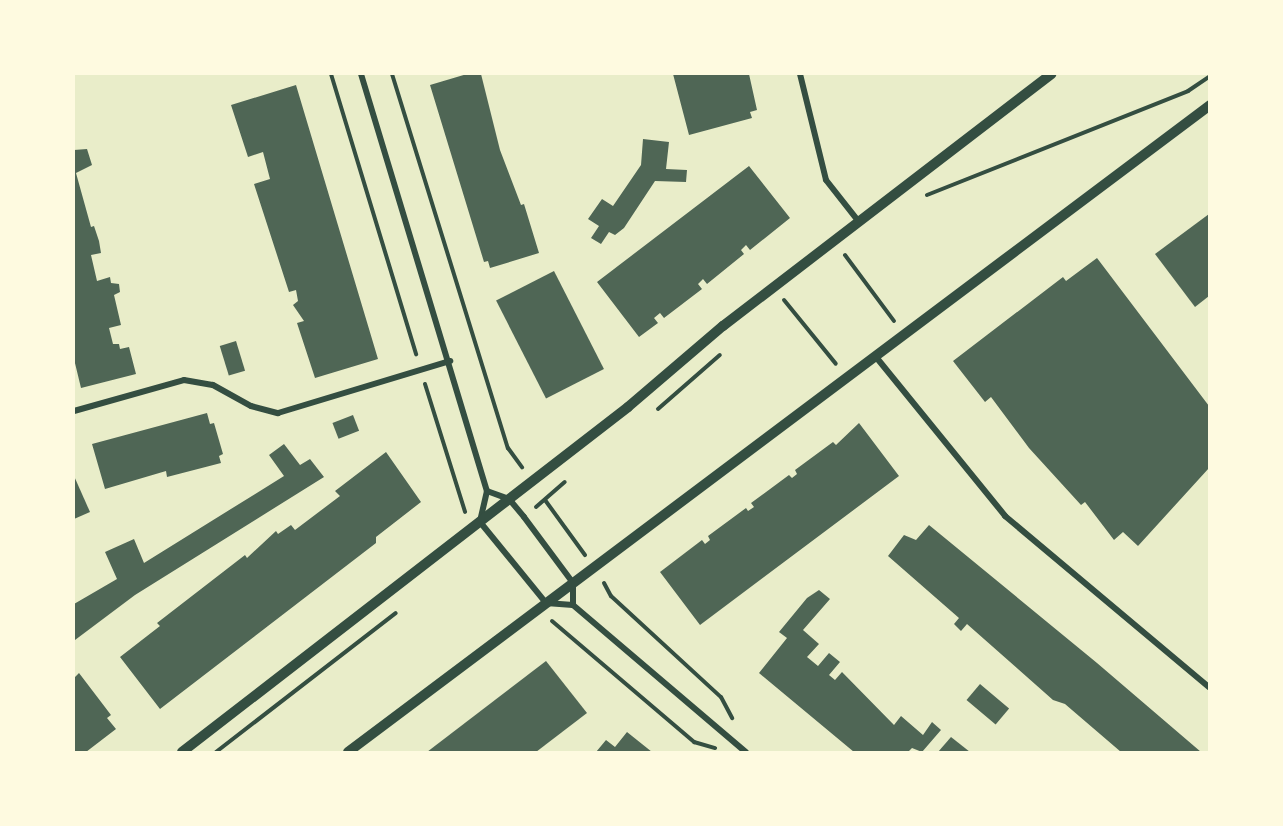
<!DOCTYPE html>
<style>
body{margin:0}
#map{position:relative;width:1283px;height:826px;overflow:hidden;background:#e9edc9;font-family:Manrope,sans-serif}
div>[style]{position:absolute}
.building>*{inset:0;background:#4f6655;transform-origin:0 0}
.path>*{height:4px;margin:-2px;padding:0 2px;transform-origin:2px;border-radius:2px;background:#344e41}
.minor>*{height:6px;margin:-3px;padding:0 3px;transform-origin:3px;border-radius:3px;background:#344e41}
.tertiary>*{height:10px;margin:-5px;padding:0 5px;transform-origin:5px;border-radius:5px;background:#344e41}
span{translate:-50% -50%;white-space:nowrap;text-align:center;line-height:1.15;-webkit-text-stroke:4.5px #fefae0;paint-order:stroke}
.frame{position:absolute;inset:0;border:75px solid #fefae0;pointer-events:none}
</style>
<div id="map">
<div class="building">
<i style="clip-path:polygon(467px 74px,481px 74px,500px 150px,521px 205px,524px 204px,539px 253px,490px 268px,488px 261px,484px 262px,430px 85px)"></i>
<i style="clip-path:polygon(673px 74px,749px 74px,757px 110px,750px 112px,752px 118px,689px 135px)"></i>
<i style="clip-path:polygon(296px 85px,378px 359px,315px 378px,297px 323px,304px 321px,293px 305px,298px 301px,296px 290px,289px 292px,254px 184px,270px 179px,263px 152px,248px 157px,231px 105px)"></i>
<i style="clip-path:polygon(643px 139px,669px 142px,666px 169px,687px 170px,686px 182px,655px 181px,624px 228px,615px 235px,609px 232px,601px 244px,591px 238px,599px 226px,588px 219px,602px 199px,613px 206px,641px 165px)"></i>
<i style="clip-path:polygon(87px 149px,92px 165px,76px 173px,91px 227px,94px 226px,99px 241px,101px 253px,91px 255px,97px 281px,110px 277px,111px 283px,119px 284px,120px 292px,114px 295px,121px 325px,109px 328px,113px 344px,119px 344px,120px 349px,129px 347px,136px 374px,81px 388px,74px 359px,74px 150px)"></i>
<i style="clip-path:polygon(749px 166px,790px 218px,750px 250px,746px 245px,741px 250px,744px 254px,707px 284px,703px 279px,698px 284px,702px 289px,664px 318px,660px 313px,654px 318px,658px 323px,639px 337px,597px 282px)"></i>
<i style="clip-path:polygon(1209px 214px,1209px 296px,1195px 307px,1155px 254px)"></i>
<i style="clip-path:polygon(1097px 258px,1209px 406px,1209px 468px,1138px 546px,1123px 532px,1114px 540px,1085px 502px,1081px 505px,1029px 448px,991px 397px,985px 402px,953px 361px,1063px 277px,1066px 281px)"></i>
<i style="left:554px;top:271px;width:110px;height:65px;rotate:63deg"></i>
<i style="left:236px;top:341px;width:31px;height:17px;rotate:73deg"></i>
<i style="clip-path:polygon(207px 413px,210px 424px,214px 423px,223px 454px,219px 456px,221px 463px,167px 477px,166px 471px,105px 489px,92px 444px)"></i>
<i style="left:353px;top:415px;width:17px;height:22px;rotate:69deg"></i>
<i style="clip-path:polygon(859px 423px,899px 476px,700px 625px,660px 572px,702px 540px,705px 544px,710px 540px,708px 536px,746px 508px,748px 511px,754px 507px,751px 503px,789px 475px,792px 478px,797px 474px,795px 470px,833px 442px,836px 445px)"></i>
<i style="clip-path:polygon(284px 444px,300px 465px,310px 459px,324px 477px,135px 595px,75px 640px,74px 604px,117px 579px,105px 552px,134px 539px,144px 563px,284px 476px,269px 455px)"></i>
<i style="clip-path:polygon(386px 452px,421px 502px,376px 537px,376px 543px,160px 709px,120px 657px,160px 626px,157px 623px,245px 555px,247px 558px,276px 531px,278px 534px,291px 525px,295px 530px,340px 496px,335px 491px)"></i>
<i style="clip-path:polygon(74px 476px,90px 512px,74px 519px)"></i>
<i style="clip-path:polygon(929px 525px,1097px 663px,1201px 752px,1121px 752px,1065px 704px,1053px 700px,967px 624px,961px 631px,954px 624px,959px 618px,888px 556px,904px 535px,916px 540px)"></i>
<i style="clip-path:polygon(819px 590px,830px 599px,803px 630px,819px 644px,807px 657px,818px 666px,829px 653px,840px 662px,829px 675px,835px 680px,842px 672px,894px 725px,901px 716px,923px 735px,932px 722px,941px 730px,922px 752px,912px 748px,908px 752px,854px 752px,759px 673px,787px 638px,779px 632px,807px 598px)"></i>
<i style="clip-path:polygon(546px 661px,587px 713px,536px 752px,427px 752px)"></i>
<i style="clip-path:polygon(79px 673px,111px 715px,107px 718px,116px 729px,86px 752px,74px 752px,74px 678px)"></i>
<i style="left:980px;top:684px;width:38px;height:21px;rotate:40deg"></i>
<i style="clip-path:polygon(627px 732px,652px 752px,596px 752px,606px 740px,615px 747px)"></i>
<i style="clip-path:polygon(951px 737px,970px 752px,938px 752px)"></i>
</div>
<div class="path">
<i style="left:331px;top:74px;width:293px;rotate:73.1deg"></i>
<i style="left:392px;top:74px;width:392px;rotate:72.8deg"></i>
<i style="left:508px;top:448px;width:24px;rotate:54deg"></i>
<i style="left:927px;top:195px;width:281px;rotate:-21.7deg"></i>
<i style="left:1188px;top:91px;width:27px;rotate:-34deg"></i>
<i style="left:845px;top:255px;width:82px;rotate:53.4deg"></i>
<i style="left:784px;top:300px;width:82px;rotate:50.9deg"></i>
<i style="left:425px;top:384px;width:134px;rotate:72.6deg"></i>
<i style="left:658px;top:409px;width:82px;rotate:-41.1deg"></i>
<i style="left:545px;top:500px;width:68px;rotate:54deg"></i>
<i style="left:536px;top:507px;width:38px;rotate:-41deg"></i>
<i style="left:604px;top:583px;width:15px;rotate:62deg"></i>
<i style="left:611px;top:596px;width:149px;rotate:42.6deg"></i>
<i style="left:721px;top:697px;width:24px;rotate:62deg"></i>
<i style="left:552px;top:621px;width:187px;rotate:40.4deg"></i>
<i style="left:694px;top:742px;width:22px;rotate:16deg"></i>
<i style="left:216px;top:752px;width:227px;rotate:-37.7deg"></i>
</div>
<div class="minor">
<i style="left:361px;top:74px;width:436px;rotate:73.2deg"></i>
<i style="left:487px;top:491px;width:32px;rotate:103deg"></i>
<i style="left:480px;top:522px;width:104px;rotate:50.8deg"></i>
<i style="left:546px;top:603px;width:27px;rotate:4deg"></i>
<i style="left:573px;top:605px;width:227px;rotate:40.4deg"></i>
<i style="left:800px;top:74px;width:109px;rotate:76.2deg"></i>
<i style="left:826px;top:180px;width:53px;rotate:51.8deg"></i>
<i style="left:876px;top:357px;width:205px;rotate:50.9deg"></i>
<i style="left:1005px;top:516px;width:268px;rotate:40deg"></i>
<i style="left:74px;top:411px;width:114px;rotate:-15.7deg"></i>
<i style="left:184px;top:380px;width:29px;rotate:10deg"></i>
<i style="left:213px;top:385px;width:43px;rotate:28.9deg"></i>
<i style="left:251px;top:406px;width:28px;rotate:15deg"></i>
<i style="left:278px;top:413px;width:180px;rotate:-16.8deg"></i>
<i style="left:487px;top:491px;width:23px;rotate:20deg"></i>
<i style="left:509px;top:499px;width:23px;rotate:50deg"></i>
<i style="left:524px;top:517px;width:82px;rotate:53.4deg"></i>
<i style="left:573px;top:583px;width:22px;rotate:90deg"></i>
</div>
<div class="tertiary">
<i style="left:182px;top:752px;width:564px;rotate:-37.72deg"></i>
<i style="left:628px;top:407px;width:125px;rotate:-40.5deg"></i>
<i style="left:723px;top:326px;width:414px;rotate:-37.5deg"></i>
<i style="left:348px;top:752px;width:1078px;rotate:-36.89deg"></i>
</div>
<div class="frame"></div>
</div>
